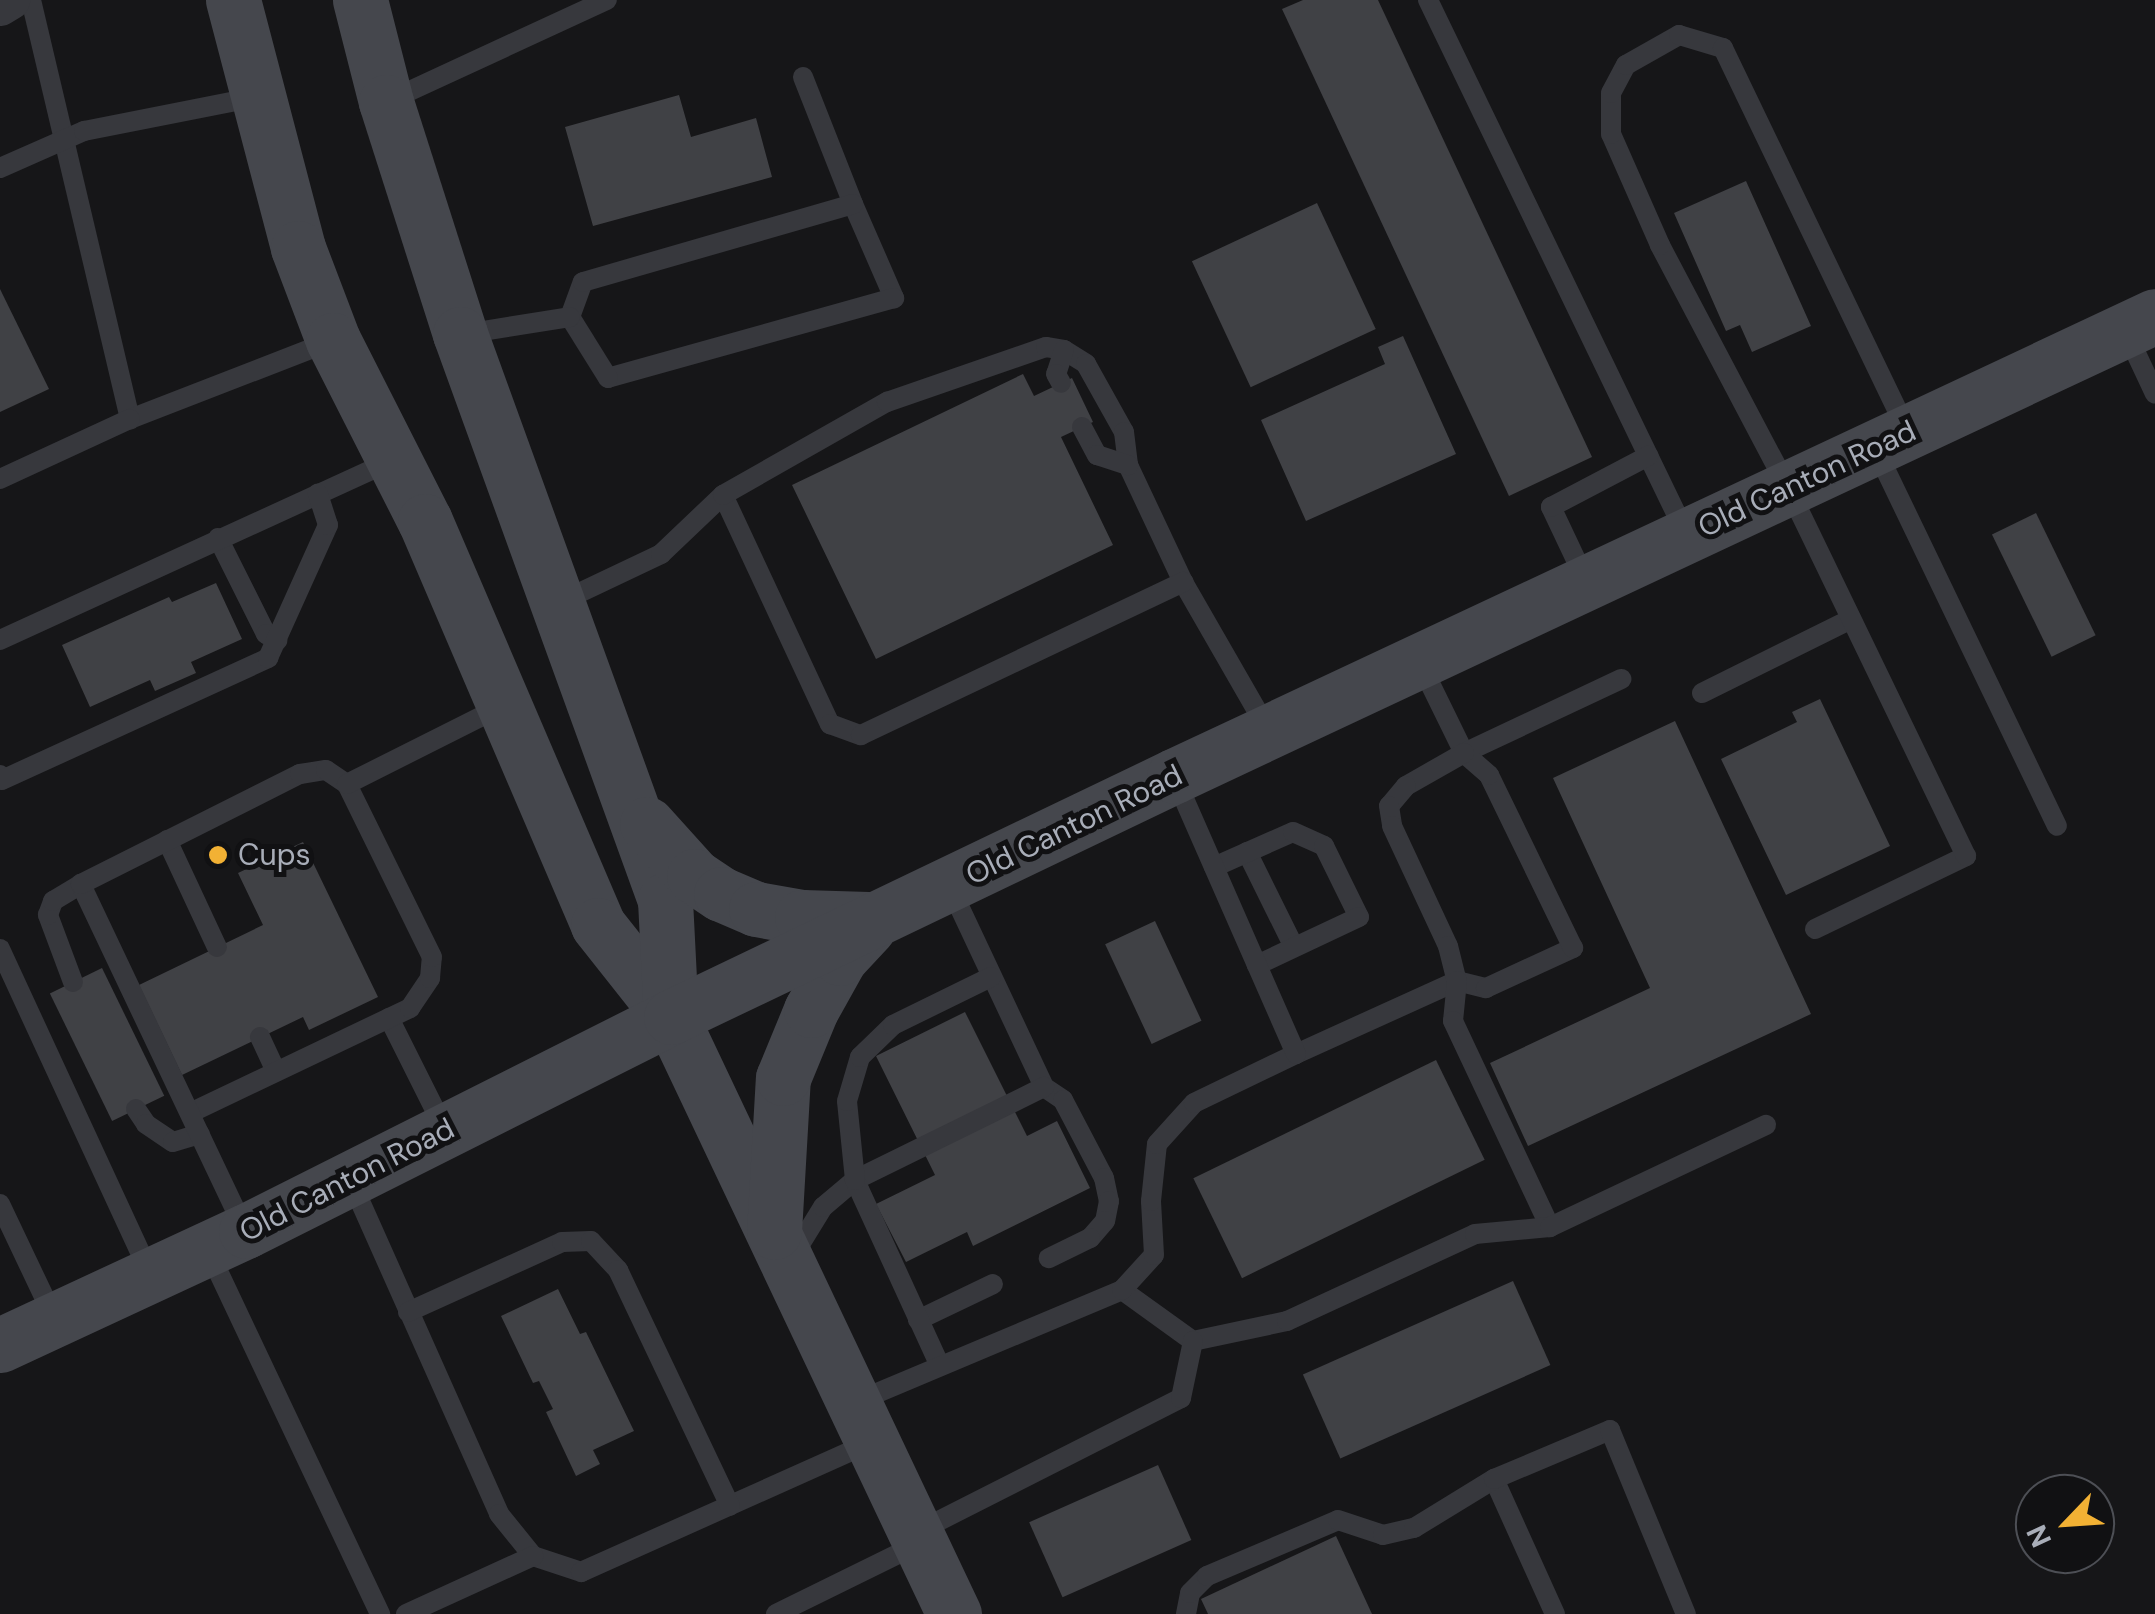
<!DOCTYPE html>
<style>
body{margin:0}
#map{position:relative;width:2155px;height:1614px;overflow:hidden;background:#161618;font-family:"DM Sans",sans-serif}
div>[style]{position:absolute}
.building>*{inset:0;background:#404145;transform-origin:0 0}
.lane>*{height:20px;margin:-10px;padding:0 10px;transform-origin:10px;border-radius:10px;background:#37383d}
.street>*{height:40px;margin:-20px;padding:0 20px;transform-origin:20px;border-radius:20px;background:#37383d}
.secondary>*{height:55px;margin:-27.5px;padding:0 27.5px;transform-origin:27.5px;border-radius:27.5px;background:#45474d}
.dots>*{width:28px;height:28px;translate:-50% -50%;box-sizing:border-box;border:5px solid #111113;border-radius:50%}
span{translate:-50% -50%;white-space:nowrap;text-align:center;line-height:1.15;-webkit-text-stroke:10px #111113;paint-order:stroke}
.street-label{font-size:30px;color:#a8adb8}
.poi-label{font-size:30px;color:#a8adb8}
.left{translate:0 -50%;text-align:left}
.north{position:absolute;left:2015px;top:1474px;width:100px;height:100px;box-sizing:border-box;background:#111113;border:2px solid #4d4f55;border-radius:50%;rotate:245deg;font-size:28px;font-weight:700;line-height:40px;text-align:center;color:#a8adb8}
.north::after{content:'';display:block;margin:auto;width:35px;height:45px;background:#f2b134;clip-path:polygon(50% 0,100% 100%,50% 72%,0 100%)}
</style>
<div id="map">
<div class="building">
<i style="clip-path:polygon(1303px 0,1378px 0,1592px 457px,1509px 496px,1282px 9px)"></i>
<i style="clip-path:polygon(679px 95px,691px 137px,756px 118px,772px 177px,593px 226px,565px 127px)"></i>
<i style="clip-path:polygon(1746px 181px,1811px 326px,1752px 352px,1740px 325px,1726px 331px,1674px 213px)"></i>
<i style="left:1317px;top:203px;width:139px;height:138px;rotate:65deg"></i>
<i style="clip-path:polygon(0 289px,49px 389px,0 412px)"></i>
<i style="clip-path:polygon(1403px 336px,1456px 454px,1306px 521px,1261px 420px,1385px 364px,1378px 347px)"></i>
<i style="clip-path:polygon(1023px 374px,1034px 396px,1072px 378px,1093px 422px,1061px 437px,1113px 545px,876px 659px,792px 485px)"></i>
<i style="left:2036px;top:513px;width:136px;height:49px;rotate:64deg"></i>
<i style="clip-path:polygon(216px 583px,242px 639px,191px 662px,196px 673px,155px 691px,150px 680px,90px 707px,62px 645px,169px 597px,172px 602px)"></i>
<i style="clip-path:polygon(1820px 699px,1890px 846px,1786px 895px,1721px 759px,1797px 722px,1792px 712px)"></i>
<i style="clip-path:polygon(1675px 721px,1811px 1014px,1528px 1146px,1490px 1063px,1650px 988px,1553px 778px)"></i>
<i style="clip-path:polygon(303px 842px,378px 997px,309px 1030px,303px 1017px,182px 1075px,139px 985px,263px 925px,238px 873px)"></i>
<i style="left:1155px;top:921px;width:110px;height:55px;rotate:65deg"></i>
<i style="left:102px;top:968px;width:142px;height:58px;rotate:64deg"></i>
<i style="clip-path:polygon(965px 1012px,1027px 1136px,1057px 1121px,1090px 1188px,973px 1246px,967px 1232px,906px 1262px,876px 1204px,935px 1175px,876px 1056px)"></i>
<i style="left:1436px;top:1060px;width:111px;height:270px;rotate:64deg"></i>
<i style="left:1513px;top:1281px;width:92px;height:230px;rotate:66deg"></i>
<i style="clip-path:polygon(558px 1289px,580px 1334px,586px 1332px,634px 1431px,593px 1450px,600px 1464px,576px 1476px,546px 1412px,553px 1409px,539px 1381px,533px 1383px,501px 1316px)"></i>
<i style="left:1158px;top:1465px;width:82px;height:141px;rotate:66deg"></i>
<i style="clip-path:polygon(1336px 1536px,1372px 1614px,1208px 1614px,1201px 1599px)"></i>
</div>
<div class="lane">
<i style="left:31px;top:0;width:431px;rotate:76.7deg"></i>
<i style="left:130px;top:419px;width:216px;rotate:-21.2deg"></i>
<i style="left:1428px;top:0;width:593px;rotate:64.21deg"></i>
<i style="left:803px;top:77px;width:136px;rotate:68.5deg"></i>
<i style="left:388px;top:101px;width:241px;rotate:-24.8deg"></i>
<i style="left:0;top:168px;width:92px;rotate:-23.8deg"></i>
<i style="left:84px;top:131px;width:174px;rotate:-11.2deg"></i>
<i style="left:853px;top:204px;width:103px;rotate:66.4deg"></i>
<i style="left:894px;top:298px;width:297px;rotate:164.4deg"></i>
<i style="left:608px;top:378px;width:72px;rotate:-121.9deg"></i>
<i style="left:570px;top:317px;width:37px;rotate:-70deg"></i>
<i style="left:583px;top:282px;width:281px;rotate:-16.1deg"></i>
<i style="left:2126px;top:332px;width:68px;rotate:64.9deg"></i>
<i style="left:464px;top:334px;width:107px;rotate:-9.1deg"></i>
<i style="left:1064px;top:350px;width:26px;rotate:32deg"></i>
<i style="left:1086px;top:364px;width:78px;rotate:60.8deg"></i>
<i style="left:1124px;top:432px;width:33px;rotate:83deg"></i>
<i style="left:1128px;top:465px;width:129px;rotate:64.8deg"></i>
<i style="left:1183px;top:582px;width:171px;rotate:60.1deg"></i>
<i style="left:1082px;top:427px;width:32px;rotate:62deg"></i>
<i style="left:1097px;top:455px;width:33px;rotate:18deg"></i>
<i style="left:1876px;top:450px;width:417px;rotate:64.3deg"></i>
<i style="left:0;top:479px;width:143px;rotate:-24.8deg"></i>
<i style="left:723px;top:495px;width:253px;rotate:65deg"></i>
<i style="left:830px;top:724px;width:33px;rotate:20deg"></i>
<i style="left:861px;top:735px;width:357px;rotate:-25.4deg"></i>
<i style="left:218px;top:538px;width:107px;rotate:63.4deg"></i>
<i style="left:266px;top:634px;width:13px;rotate:29deg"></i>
<i style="left:1586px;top:581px;width:82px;rotate:-115.3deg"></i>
<i style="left:1551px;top:507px;width:110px;rotate:-27.7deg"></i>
<i style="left:560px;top:602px;width:112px;rotate:-25.4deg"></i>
<i style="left:661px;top:554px;width:86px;rotate:-43.6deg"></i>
<i style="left:723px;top:495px;width:189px;rotate:-29.6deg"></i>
<i style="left:887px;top:402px;width:168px;rotate:-19.1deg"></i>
<i style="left:1046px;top:347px;width:18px;rotate:9deg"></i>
<i style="left:1064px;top:350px;width:25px;rotate:108deg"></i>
<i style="left:1056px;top:374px;width:10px;rotate:61deg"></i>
<i style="left:0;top:640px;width:432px;rotate:-24.6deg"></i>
<i style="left:1420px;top:663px;width:100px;rotate:63.9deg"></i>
<i style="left:1464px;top:753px;width:174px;rotate:-25.2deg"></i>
<i style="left:1702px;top:693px;width:166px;rotate:-26.4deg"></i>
<i style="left:0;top:775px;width:5px;rotate:68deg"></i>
<i style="left:2px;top:780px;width:293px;rotate:-24.6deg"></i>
<i style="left:268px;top:658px;width:146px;rotate:-65.7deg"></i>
<i style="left:328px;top:525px;width:33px;rotate:-108deg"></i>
<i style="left:167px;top:840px;width:118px;rotate:65deg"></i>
<i style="left:1247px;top:852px;width:106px;rotate:63.7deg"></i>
<i style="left:1214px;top:867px;width:86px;rotate:-23.9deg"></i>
<i style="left:1293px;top:832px;width:34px;rotate:24deg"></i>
<i style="left:1324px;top:846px;width:79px;rotate:63.8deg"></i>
<i style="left:1359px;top:917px;width:113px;rotate:154.8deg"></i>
<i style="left:950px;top:887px;width:221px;rotate:64.8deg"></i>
<i style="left:1044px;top:1087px;width:23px;rotate:34deg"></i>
<i style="left:1063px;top:1100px;width:88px;rotate:62.3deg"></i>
<i style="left:1104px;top:1178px;width:24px;rotate:78deg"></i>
<i style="left:1109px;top:1201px;width:20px;rotate:101deg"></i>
<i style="left:1105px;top:1221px;width:23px;rotate:131deg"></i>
<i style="left:1090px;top:1238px;width:46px;rotate:154deg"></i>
<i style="left:1815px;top:929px;width:168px;rotate:-25.8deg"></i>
<i style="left:1966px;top:856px;width:409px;rotate:-115.8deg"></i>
<i style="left:1788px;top:488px;width:275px;rotate:-117.8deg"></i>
<i style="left:1660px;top:245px;width:121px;rotate:-113.8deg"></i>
<i style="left:1611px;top:134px;width:41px;rotate:-90deg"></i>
<i style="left:1611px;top:93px;width:32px;rotate:-62deg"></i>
<i style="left:1626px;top:65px;width:61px;rotate:-29.5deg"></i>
<i style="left:1679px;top:35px;width:46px;rotate:16.5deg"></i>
<i style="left:1723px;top:48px;width:424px;rotate:64.3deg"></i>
<i style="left:0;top:949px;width:358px;rotate:65.2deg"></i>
<i style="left:73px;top:982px;width:72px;rotate:-110.5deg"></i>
<i style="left:48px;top:915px;width:15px;rotate:-70deg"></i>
<i style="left:53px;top:901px;width:33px;rotate:-31deg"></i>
<i style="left:389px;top:1018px;width:123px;rotate:63.4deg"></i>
<i style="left:260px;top:1037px;width:38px;rotate:65deg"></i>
<i style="left:1296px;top:1054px;width:177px;rotate:-24.4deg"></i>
<i style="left:1457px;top:981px;width:30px;rotate:14deg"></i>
<i style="left:1486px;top:988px;width:96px;rotate:-24.7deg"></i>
<i style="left:1573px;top:948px;width:192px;rotate:-115.9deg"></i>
<i style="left:1489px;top:775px;width:33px;rotate:-139deg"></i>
<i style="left:1464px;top:753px;width:67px;rotate:150.4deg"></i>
<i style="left:1406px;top:786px;width:26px;rotate:130deg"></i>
<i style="left:1389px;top:806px;width:20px;rotate:81deg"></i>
<i style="left:1392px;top:826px;width:132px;rotate:65deg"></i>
<i style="left:1448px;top:946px;width:36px;rotate:76deg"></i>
<i style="left:1457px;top:981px;width:40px;rotate:95.7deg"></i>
<i style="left:1453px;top:1021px;width:228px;rotate:64.8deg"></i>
<i style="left:136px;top:1109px;width:18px;rotate:56deg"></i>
<i style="left:146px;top:1124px;width:32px;rotate:34deg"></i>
<i style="left:173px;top:1142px;width:28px;rotate:-17deg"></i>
<i style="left:190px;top:1113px;width:244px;rotate:-25.5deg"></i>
<i style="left:410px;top:1008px;width:36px;rotate:-56deg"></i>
<i style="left:430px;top:978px;width:21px;rotate:-85deg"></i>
<i style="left:432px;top:957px;width:193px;rotate:-116.2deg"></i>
<i style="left:351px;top:1181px;width:364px;rotate:66deg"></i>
<i style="left:499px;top:1514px;width:54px;rotate:51deg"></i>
<i style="left:533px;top:1556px;width:51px;rotate:18.4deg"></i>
<i style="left:581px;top:1572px;width:316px;rotate:-24.1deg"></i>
<i style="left:0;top:1204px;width:128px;rotate:64.6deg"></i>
<i style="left:244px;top:1228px;width:381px;rotate:-115.4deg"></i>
<i style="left:81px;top:884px;width:245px;rotate:-26.7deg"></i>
<i style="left:300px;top:774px;width:26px;rotate:-9deg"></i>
<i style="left:326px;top:770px;width:25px;rotate:34deg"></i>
<i style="left:347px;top:784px;width:174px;rotate:-26.7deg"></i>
<i style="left:208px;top:1250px;width:403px;rotate:64.7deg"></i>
<i style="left:791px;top:1259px;width:61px;rotate:-58.4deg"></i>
<i style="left:823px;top:1207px;width:42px;rotate:-40.2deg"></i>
<i style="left:855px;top:1180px;width:211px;rotate:-26.2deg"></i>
<i style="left:1122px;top:1290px;width:87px;rotate:35.7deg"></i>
<i style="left:1193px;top:1341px;width:96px;rotate:-12deg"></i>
<i style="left:1287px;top:1321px;width:207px;rotate:-24.8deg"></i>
<i style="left:1475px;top:1234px;width:75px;rotate:-5.3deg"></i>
<i style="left:1550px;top:1227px;width:239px;rotate:-25.3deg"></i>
<i style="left:408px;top:1312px;width:169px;rotate:-24.4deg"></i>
<i style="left:562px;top:1242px;width:29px;rotate:-2deg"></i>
<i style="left:591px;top:1241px;width:40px;rotate:47deg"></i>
<i style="left:618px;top:1270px;width:261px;rotate:64.6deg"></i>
<i style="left:918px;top:1320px;width:83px;rotate:-25.6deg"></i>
<i style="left:940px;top:1366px;width:205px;rotate:-114.6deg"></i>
<i style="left:855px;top:1180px;width:79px;rotate:-95.8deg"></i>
<i style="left:847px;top:1101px;width:46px;rotate:-73.5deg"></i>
<i style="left:860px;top:1057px;width:46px;rotate:-44.1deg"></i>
<i style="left:893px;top:1025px;width:109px;rotate:-26.1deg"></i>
<i style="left:858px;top:1401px;width:286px;rotate:-22.8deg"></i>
<i style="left:1122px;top:1290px;width:47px;rotate:-47.6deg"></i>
<i style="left:1154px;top:1255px;width:54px;rotate:-93.2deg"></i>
<i style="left:1151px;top:1201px;width:57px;rotate:-84deg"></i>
<i style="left:1157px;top:1144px;width:55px;rotate:-47.9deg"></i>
<i style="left:1194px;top:1103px;width:113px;rotate:-25.7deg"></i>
<i style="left:1296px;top:1054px;width:301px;rotate:-113.7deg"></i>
<i style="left:1494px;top:1479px;width:148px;rotate:65.7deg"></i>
<i style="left:917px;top:1532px;width:296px;rotate:-26.9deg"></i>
<i style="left:1181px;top:1398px;width:58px;rotate:-78.1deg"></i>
<i style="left:406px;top:1614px;width:140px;rotate:-24.5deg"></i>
<i style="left:776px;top:1614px;width:158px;rotate:-26.2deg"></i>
<i style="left:1186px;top:1614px;width:21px;rotate:-79deg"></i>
<i style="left:1190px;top:1593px;width:24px;rotate:-45deg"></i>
<i style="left:1207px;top:1576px;width:142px;rotate:-23.1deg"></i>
<i style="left:1338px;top:1520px;width:47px;rotate:18.4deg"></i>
<i style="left:1383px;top:1535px;width:32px;rotate:-13deg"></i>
<i style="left:1414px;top:1528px;width:94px;rotate:-31.5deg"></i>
<i style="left:1494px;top:1479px;width:126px;rotate:-22.9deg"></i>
<i style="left:1610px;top:1430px;width:199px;rotate:67.6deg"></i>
</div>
<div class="street">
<i style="left:0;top:6px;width:12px;rotate:-31deg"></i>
</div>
<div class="secondary">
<i style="left:233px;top:0;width:256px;rotate:75.3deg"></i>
<i style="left:298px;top:248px;width:98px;rotate:69.2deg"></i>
<i style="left:333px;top:340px;width:203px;rotate:63.1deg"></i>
<i style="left:425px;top:521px;width:439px;rotate:66.8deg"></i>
<i style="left:598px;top:925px;width:117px;rotate:51.6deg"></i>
<i style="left:671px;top:1017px;width:661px;rotate:64.64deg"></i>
<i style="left:360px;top:0;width:105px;rotate:75.7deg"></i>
<i style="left:386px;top:102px;width:244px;rotate:72.3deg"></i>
<i style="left:460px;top:334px;width:602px;rotate:70.09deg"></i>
<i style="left:665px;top:900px;width:117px;rotate:87.1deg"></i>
<i style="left:647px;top:824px;width:70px;rotate:47.9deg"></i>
<i style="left:694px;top:876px;width:32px;rotate:34deg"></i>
<i style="left:721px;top:894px;width:38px;rotate:23deg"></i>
<i style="left:756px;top:909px;width:47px;rotate:9.9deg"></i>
<i style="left:802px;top:917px;width:66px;rotate:1.7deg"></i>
<i style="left:774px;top:1232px;width:154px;rotate:-86.7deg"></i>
<i style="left:783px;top:1078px;width:74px;rotate:-67.6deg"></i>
<i style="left:811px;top:1010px;width:60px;rotate:-60.9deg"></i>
<i style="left:840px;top:958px;width:41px;rotate:-47deg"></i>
<i style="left:0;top:1345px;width:271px;rotate:-24.9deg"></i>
<i style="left:246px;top:1231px;width:476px;rotate:-26.7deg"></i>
<i style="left:671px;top:1017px;width:558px;rotate:-25.6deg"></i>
<i style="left:1174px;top:776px;width:1083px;rotate:-25.12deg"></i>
</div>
<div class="dots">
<i style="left:218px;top:855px;background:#f2b134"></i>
</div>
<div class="street-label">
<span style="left:1807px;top:479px;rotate:-25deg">Old Canton Road</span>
<span style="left:1074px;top:825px;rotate:-26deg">Old Canton Road</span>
<span style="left:347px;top:1180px;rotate:-27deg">Old Canton Road</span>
</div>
<div class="poi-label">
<span class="left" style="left:238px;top:855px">Cups</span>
</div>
<div class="north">N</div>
</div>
